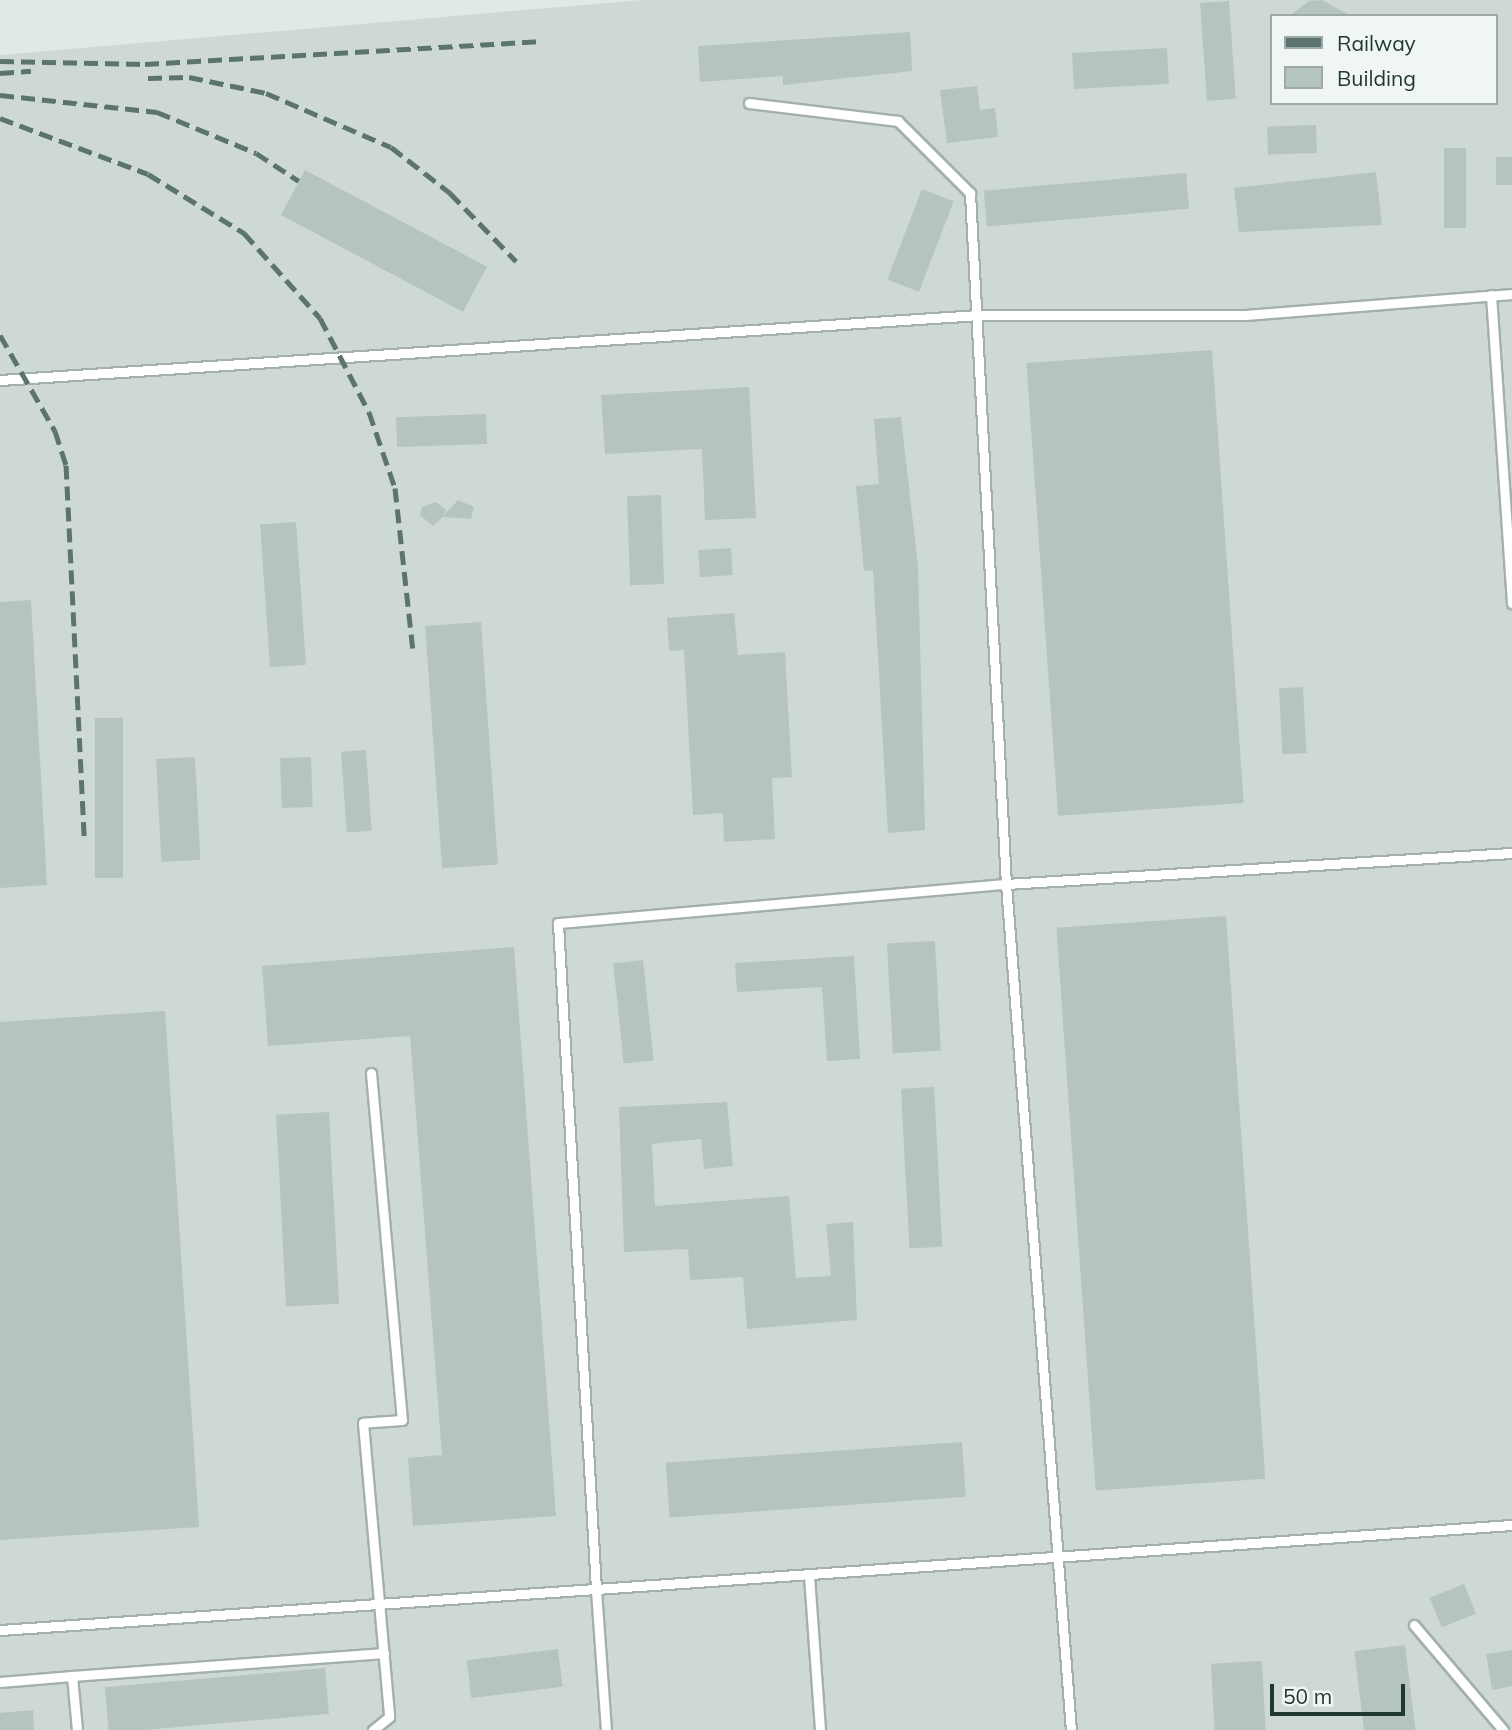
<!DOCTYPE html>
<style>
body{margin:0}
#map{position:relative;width:1512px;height:1730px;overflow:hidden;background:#dfe9e6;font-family:Mulish,sans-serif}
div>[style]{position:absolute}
.built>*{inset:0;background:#ced9d5}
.building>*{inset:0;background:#b5c4bf;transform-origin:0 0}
.roads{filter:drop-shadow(2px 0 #a3b0ad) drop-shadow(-2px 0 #a3b0ad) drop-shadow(0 2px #a3b0ad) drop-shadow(0 -2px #a3b0ad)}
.service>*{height:9px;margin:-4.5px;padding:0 4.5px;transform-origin:4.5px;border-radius:4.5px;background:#fff}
.rail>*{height:5px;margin-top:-2.5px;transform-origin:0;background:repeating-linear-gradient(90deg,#5c7470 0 14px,transparent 0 21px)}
span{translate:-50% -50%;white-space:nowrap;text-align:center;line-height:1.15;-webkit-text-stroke:5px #eff6f3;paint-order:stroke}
.legend{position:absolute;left:1270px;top:14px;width:228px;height:91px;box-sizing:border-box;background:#eff6f3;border:2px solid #9daaa7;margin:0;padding:9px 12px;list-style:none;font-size:21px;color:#223834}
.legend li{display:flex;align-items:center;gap:14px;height:35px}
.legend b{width:35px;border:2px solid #9daaa7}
.scale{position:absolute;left:1270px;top:1684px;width:135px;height:32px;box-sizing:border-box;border:4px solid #223834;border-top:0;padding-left:9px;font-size:21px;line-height:24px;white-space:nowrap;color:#223834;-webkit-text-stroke:5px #eff6f3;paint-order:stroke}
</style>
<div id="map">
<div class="built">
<i style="clip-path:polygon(evenodd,642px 0,1512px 0,1512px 1730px,0 1730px,0 55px,642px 0,1272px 16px,1496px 16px,1496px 103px,1272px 103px,1272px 16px)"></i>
</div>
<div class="building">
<i style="clip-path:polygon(1322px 0,1351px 16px,1289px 16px,1309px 1px)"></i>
<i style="left:1229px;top:1px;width:98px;height:29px;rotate:86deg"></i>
<i style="clip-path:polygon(910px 32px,912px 71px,783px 85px,783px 76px,700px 82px,698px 46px)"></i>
<i style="left:1167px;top:48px;width:36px;height:95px;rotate:87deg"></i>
<i style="clip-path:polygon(977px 86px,980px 110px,995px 108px,998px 137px,947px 143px,940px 90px)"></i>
<i style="left:1316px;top:125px;width:28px;height:49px;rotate:88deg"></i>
<i style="left:1444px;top:148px;width:22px;height:80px"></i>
<i style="left:1512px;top:157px;width:28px;height:16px;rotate:90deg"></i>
<i style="left:305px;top:170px;width:206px;height:51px;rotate:28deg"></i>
<i style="clip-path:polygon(1376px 172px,1382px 225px,1239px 232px,1234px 188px)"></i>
<i style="left:1186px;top:173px;width:36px;height:203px;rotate:85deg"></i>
<i style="left:922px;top:189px;width:34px;height:97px;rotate:21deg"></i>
<i style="left:1212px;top:350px;width:454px;height:186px;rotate:86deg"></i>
<i style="clip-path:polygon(749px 387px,756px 518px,705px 520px,702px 449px,605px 454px,601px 395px)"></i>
<i style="left:486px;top:414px;width:30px;height:90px;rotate:88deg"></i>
<i style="clip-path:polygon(901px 417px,918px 566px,925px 830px,888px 833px,873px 570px,864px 571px,856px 486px,879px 484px,874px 419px)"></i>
<i style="left:661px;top:495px;width:89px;height:34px;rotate:88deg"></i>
<i style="clip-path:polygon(458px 500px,474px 507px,471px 519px,443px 517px,433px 526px,420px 515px,422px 507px,436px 502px,446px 510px,443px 516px)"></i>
<i style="left:296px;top:522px;width:143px;height:36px;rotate:86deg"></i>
<i style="left:731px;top:548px;width:27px;height:33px;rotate:86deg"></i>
<i style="clip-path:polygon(31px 600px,47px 885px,0 888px,0 602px)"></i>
<i style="clip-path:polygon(734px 613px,738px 655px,785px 652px,792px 777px,772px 778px,775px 839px,724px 842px,723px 813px,693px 815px,684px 650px,669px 651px,667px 618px)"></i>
<i style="left:481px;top:622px;width:243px;height:56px;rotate:86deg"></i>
<i style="left:1303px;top:687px;width:66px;height:24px;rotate:87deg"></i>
<i style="left:95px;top:718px;width:28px;height:160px"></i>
<i style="left:366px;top:750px;width:81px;height:25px;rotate:86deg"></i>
<i style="left:195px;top:757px;width:103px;height:39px;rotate:87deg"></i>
<i style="left:311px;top:757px;width:50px;height:31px;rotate:88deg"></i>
<i style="left:1226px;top:916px;width:564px;height:170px;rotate:86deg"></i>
<i style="left:935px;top:941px;width:110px;height:48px;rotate:87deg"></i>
<i style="clip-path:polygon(514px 947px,556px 1516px,413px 1526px,408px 1458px,442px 1455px,410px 1036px,268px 1046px,262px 966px)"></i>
<i style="clip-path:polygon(854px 956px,860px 1059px,827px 1061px,822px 987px,737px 992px,735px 963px)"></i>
<i style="left:643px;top:960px;width:101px;height:30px;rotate:84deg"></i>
<i style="clip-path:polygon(165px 1011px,199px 1527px,0 1540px,0 1022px)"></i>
<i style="left:934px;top:1087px;width:160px;height:33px;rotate:87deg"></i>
<i style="clip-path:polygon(727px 1102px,733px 1166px,704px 1169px,701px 1139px,652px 1144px,655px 1206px,789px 1196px,796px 1278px,831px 1276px,826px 1224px,853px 1222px,857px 1320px,747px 1329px,743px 1277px,690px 1280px,688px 1249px,624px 1252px,619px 1107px)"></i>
<i style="left:329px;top:1112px;width:192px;height:53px;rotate:87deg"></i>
<i style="left:962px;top:1442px;width:55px;height:297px;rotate:86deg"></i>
<i style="left:1464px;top:1584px;width:32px;height:37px;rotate:68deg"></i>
<i style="left:1405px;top:1645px;width:86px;height:51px;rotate:83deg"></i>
<i style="left:558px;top:1649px;width:38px;height:92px;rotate:83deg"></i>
<i style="clip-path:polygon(1512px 1650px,1512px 1686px,1492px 1690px,1486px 1654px)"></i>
<i style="left:1262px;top:1661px;width:69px;height:51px;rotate:87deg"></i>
<i style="left:325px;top:1668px;width:46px;height:221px;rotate:85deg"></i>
<i style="clip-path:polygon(33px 1710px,34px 1730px,0 1730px,0 1713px)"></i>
</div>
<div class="roads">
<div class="service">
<i style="left:749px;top:103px;width:150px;rotate:6.9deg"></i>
<i style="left:898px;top:121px;width:102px;rotate:45deg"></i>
<i style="left:970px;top:193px;width:692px;rotate:87.02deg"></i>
<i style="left:1006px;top:884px;width:848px;rotate:85.61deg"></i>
<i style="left:1491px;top:295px;width:309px;rotate:86.1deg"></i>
<i style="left:0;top:380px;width:980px;rotate:-3.8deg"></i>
<i style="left:978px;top:315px;width:267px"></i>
<i style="left:1245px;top:315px;width:268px;rotate:-4.5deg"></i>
<i style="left:371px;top:1073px;width:348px;rotate:84.9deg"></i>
<i style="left:402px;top:1420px;width:39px;rotate:176deg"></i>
<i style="left:363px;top:1423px;width:295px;rotate:84.9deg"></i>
<i style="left:389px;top:1717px;width:21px;rotate:141deg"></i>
<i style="left:809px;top:1576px;width:154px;rotate:85.9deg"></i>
<i style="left:1414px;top:1625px;width:138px;rotate:49.7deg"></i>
<i style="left:0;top:1630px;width:597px;rotate:-3.94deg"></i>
<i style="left:596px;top:1589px;width:667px;rotate:-93.27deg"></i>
<i style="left:558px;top:923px;width:450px;rotate:-5deg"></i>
<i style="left:1006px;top:884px;width:507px;rotate:-3.51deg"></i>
<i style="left:72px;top:1676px;width:313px;rotate:-4.2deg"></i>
<i style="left:0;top:1682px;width:72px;rotate:-4.8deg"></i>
<i style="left:72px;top:1676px;width:54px;rotate:84.7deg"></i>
<i style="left:606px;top:1730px;width:141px;rotate:-94.1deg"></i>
<i style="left:596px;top:1589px;width:918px;rotate:-4deg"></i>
</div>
</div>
<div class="rail">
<i style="left:0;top:61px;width:145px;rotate:1.2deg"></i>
<i style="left:145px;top:64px;width:398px;rotate:-3.3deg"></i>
<i style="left:0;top:73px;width:31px;rotate:-4deg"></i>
<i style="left:148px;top:78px;width:41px;rotate:-1.4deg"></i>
<i style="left:189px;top:77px;width:79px;rotate:11.7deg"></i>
<i style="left:266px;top:93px;width:136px;rotate:23.4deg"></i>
<i style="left:391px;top:147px;width:75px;rotate:37.9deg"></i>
<i style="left:450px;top:193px;width:95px;rotate:45.9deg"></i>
<i style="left:0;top:95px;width:158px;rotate:6.2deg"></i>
<i style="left:157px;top:112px;width:107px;rotate:22.5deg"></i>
<i style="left:256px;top:153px;width:51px;rotate:33.1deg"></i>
<i style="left:0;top:118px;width:158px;rotate:20.7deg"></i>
<i style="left:148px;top:174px;width:113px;rotate:31.6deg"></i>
<i style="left:244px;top:233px;width:114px;rotate:48.2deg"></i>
<i style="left:320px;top:318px;width:106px;rotate:62.5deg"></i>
<i style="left:369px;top:412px;width:80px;rotate:71.1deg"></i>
<i style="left:395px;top:488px;width:163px;rotate:83.7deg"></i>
<i style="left:0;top:335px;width:111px;rotate:60.2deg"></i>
<i style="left:55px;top:431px;width:36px;rotate:72deg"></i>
<i style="left:66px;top:465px;width:373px;rotate:87.2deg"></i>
</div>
<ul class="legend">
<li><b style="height:9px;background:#5c7470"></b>Railway</li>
<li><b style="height:19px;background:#b5c4bf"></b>Building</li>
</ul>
<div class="scale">50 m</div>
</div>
